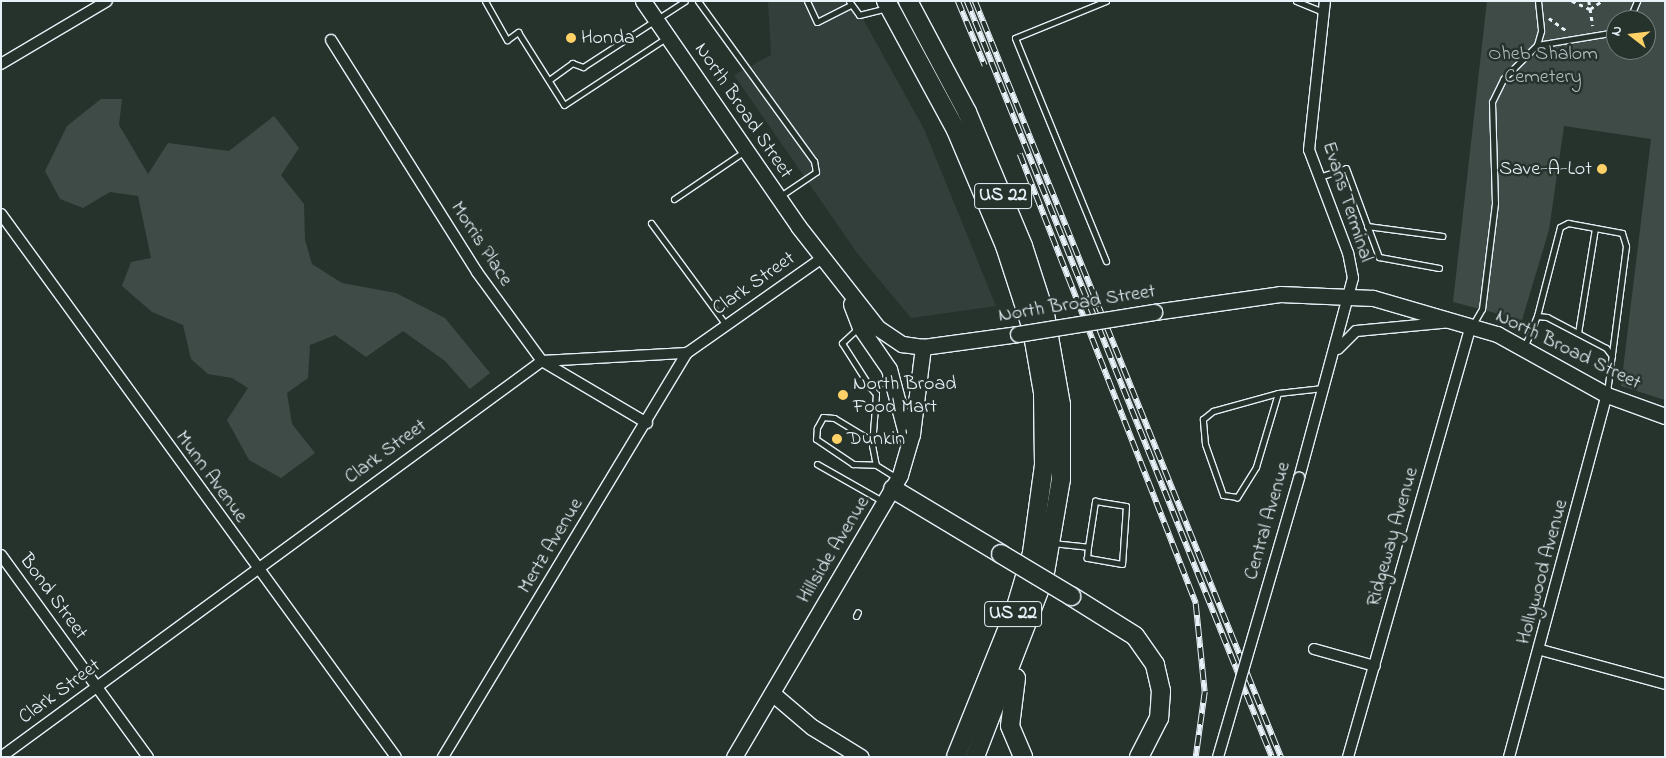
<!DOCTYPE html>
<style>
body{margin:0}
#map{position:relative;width:1666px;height:758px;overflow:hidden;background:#26332d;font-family:"Indie Flower",sans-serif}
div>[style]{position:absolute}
.built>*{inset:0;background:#333f3a}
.green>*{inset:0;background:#3e4b47}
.path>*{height:2.5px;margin-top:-1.25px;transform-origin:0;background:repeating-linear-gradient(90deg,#e8f1f8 0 4px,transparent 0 8px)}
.roads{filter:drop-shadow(1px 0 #e8f1f8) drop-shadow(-1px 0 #e8f1f8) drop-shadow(0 1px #e8f1f8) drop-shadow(0 -1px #e8f1f8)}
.service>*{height:5px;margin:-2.5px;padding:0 2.5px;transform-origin:2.5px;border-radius:2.5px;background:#26332d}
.minor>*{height:10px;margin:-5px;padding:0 5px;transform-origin:5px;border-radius:5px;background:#26332d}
.secondary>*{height:15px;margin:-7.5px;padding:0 7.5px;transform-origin:7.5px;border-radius:7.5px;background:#26332d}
.trunk>*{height:18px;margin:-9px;padding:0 9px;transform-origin:9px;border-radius:9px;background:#26332d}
.rail>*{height:5.5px;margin-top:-2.75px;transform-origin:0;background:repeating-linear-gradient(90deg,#26332d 0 11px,#e8f1f8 0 22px);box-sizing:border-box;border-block:1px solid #e8f1f8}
.bridges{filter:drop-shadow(1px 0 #e8f1f8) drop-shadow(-1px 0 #e8f1f8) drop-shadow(0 1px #e8f1f8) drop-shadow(0 -1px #e8f1f8)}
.minor-bridge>*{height:10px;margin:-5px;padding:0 5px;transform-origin:5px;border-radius:5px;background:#26332d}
.secondary-bridge>*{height:15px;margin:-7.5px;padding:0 7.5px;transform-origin:7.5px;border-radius:7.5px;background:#26332d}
.trunk-bridge>*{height:18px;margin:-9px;padding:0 9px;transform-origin:9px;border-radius:9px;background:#26332d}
.dots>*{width:14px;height:14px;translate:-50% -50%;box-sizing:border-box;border:2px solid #26332d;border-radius:50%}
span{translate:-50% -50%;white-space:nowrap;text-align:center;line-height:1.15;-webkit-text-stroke:5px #26332d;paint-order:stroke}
.shield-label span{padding:1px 4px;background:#26332d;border:1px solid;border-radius:4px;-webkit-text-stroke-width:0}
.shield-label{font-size:19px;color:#e8f1f8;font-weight:700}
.poi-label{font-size:20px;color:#e8f1f8}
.left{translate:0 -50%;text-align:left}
.right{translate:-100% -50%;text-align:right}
.park-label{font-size:20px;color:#b5bfc3}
.street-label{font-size:20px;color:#e8f1f8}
.frame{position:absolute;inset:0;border:2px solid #e8f1f8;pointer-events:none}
.north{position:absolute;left:1606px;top:10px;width:50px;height:50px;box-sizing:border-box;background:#26332d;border:1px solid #747f7e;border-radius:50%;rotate:286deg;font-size:14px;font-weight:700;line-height:20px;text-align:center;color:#e8f1f8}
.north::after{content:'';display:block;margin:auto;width:18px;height:22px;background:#ffd166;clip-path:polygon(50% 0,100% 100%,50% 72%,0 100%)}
</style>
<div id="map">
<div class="built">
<i style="clip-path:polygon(768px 1px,853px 1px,924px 129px,996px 306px,911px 318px,857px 253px,734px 75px,771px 55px)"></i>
</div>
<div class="green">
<i style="clip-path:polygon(evenodd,1487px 1px,1665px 1px,1665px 400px,1621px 386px,1651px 139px,1564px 126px,1549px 230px,1522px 320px,1453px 302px,1487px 1px,1616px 20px,1646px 20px,1646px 50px,1616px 50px,1616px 20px)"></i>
<i style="clip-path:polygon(101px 99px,122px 99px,119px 125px,148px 174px,168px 143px,229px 151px,274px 116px,299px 148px,281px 175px,304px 204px,305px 240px,312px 264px,342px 283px,396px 293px,445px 318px,490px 373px,470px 389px,445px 361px,403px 331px,366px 357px,335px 335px,310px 345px,308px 378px,287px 393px,292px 424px,315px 453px,281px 478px,249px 460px,227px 420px,248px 388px,232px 378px,208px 374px,191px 359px,183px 325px,152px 312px,122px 286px,131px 262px,151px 258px,138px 196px,110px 192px,83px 208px,60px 199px,45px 171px,67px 126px)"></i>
</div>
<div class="path">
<i style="left:1572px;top:1px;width:20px;rotate:24deg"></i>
<i style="left:1590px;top:9px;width:14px;rotate:-34deg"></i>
<i style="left:1589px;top:1px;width:25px;rotate:81deg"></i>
<i style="left:1549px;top:18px;width:22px;rotate:36deg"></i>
</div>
<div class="roads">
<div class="service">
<i style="left:485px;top:1px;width:45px;rotate:60.6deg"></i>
<i style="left:507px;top:40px;width:14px;rotate:-36deg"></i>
<i style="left:518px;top:32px;width:86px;rotate:57.8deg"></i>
<i style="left:564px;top:105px;width:122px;rotate:-33.3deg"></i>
<i style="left:698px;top:1px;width:198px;rotate:54.1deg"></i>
<i style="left:814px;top:161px;width:11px;rotate:80deg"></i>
<i style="left:816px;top:172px;width:45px;rotate:146deg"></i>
<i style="left:807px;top:1px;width:23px;rotate:65deg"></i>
<i style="left:817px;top:22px;width:36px;rotate:-27deg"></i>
<i style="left:849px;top:1px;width:17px;rotate:54deg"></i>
<i style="left:859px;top:15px;width:29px;rotate:-14deg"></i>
<i style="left:1106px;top:1px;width:98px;rotate:157.9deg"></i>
<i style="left:1015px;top:38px;width:241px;rotate:67.8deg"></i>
<i style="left:1296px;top:1px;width:29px;rotate:22deg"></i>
<i style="left:1538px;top:1px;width:30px;rotate:84deg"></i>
<i style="left:1541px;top:31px;width:15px;rotate:106deg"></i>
<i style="left:1537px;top:45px;width:80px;rotate:-9.3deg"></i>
<i style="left:1629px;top:20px;width:21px;rotate:-67deg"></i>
<i style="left:549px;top:80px;width:29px;rotate:-36deg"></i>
<i style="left:572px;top:63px;width:12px;rotate:20deg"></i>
<i style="left:583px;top:67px;width:121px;rotate:-32.9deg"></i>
<i style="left:1319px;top:177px;width:28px;rotate:-18deg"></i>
<i style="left:1346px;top:168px;width:95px;rotate:69.7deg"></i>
<i style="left:1379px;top:257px;width:61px;rotate:10.4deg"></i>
<i style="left:674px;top:199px;width:86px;rotate:-34.1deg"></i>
<i style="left:651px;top:223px;width:127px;rotate:53.7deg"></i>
<i style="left:1367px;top:226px;width:76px;rotate:7.6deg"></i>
<i style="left:1537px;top:316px;width:92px;rotate:-75.5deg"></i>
<i style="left:1560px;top:227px;width:9px;rotate:-27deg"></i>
<i style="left:1568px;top:223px;width:55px;rotate:10.5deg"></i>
<i style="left:1622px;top:233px;width:14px;rotate:73deg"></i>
<i style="left:1626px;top:246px;width:148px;rotate:97.4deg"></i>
<i style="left:1472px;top:326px;width:20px;rotate:-60deg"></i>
<i style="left:1482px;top:309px;width:107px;rotate:-83deg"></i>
<i style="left:1495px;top:203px;width:101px;rotate:-91.7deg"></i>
<i style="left:1492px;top:102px;width:25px;rotate:-64deg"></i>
<i style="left:1503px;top:79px;width:48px;rotate:-45deg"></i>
<i style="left:858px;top:328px;width:22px;rotate:137deg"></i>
<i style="left:842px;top:343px;width:52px;rotate:57.5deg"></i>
<i style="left:870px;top:387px;width:21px;rotate:-19deg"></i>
<i style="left:1578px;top:333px;width:106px;rotate:-80.8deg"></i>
<i style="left:1524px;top:348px;width:35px;rotate:-68deg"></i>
<i style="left:1537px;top:316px;width:10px;rotate:6deg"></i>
<i style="left:1547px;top:317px;width:67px;rotate:27.7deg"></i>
<i style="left:1606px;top:348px;width:10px;rotate:53deg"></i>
<i style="left:870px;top:387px;width:9px;rotate:49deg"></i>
<i style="left:876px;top:394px;width:51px;rotate:94.5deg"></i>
<i style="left:872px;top:445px;width:20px;rotate:79deg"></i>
<i style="left:876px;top:465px;width:22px;rotate:32deg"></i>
<i style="left:1278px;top:393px;width:77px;rotate:106.6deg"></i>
<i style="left:1256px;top:467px;width:36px;rotate:122deg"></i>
<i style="left:1237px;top:497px;width:14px;rotate:-172deg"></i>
<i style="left:1223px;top:495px;width:54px;rotate:-109.4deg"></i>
<i style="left:1205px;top:444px;width:25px;rotate:-95deg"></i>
<i style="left:1203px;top:419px;width:13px;rotate:-39deg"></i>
<i style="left:1213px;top:411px;width:67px;rotate:-15.5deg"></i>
<i style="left:1278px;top:393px;width:45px;rotate:-6.3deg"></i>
<i style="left:872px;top:441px;width:44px;rotate:-148.8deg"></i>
<i style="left:834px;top:418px;width:11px;rotate:-175deg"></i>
<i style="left:823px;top:417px;width:13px;rotate:119deg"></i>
<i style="left:817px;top:428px;width:11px;rotate:95deg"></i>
<i style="left:816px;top:439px;width:45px;rotate:34deg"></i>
<i style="left:853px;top:464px;width:23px;rotate:2deg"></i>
<i style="left:817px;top:464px;width:75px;rotate:29.6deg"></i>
<i style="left:1052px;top:543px;width:36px;rotate:6deg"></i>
<i style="left:1088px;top:547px;width:47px;rotate:-81.3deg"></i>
<i style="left:1095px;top:501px;width:31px;rotate:9deg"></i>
<i style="left:1126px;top:506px;width:58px;rotate:93.9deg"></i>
<i style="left:1122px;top:564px;width:36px;rotate:-170deg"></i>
<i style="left:1087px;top:558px;width:11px;rotate:-85deg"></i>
<i style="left:856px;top:616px;width:4px;rotate:-63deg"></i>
</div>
<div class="minor">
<i style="left:331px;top:40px;width:274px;rotate:57.8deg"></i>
<i style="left:477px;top:272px;width:110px;rotate:53.9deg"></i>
<i style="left:542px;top:361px;width:122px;rotate:30.6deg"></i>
<i style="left:1px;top:64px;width:123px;rotate:-30.7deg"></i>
<i style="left:1px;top:214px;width:671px;rotate:53.97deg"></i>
<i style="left:1338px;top:349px;width:25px;rotate:-45deg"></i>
<i style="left:1356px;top:331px;width:96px;rotate:-5.4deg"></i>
<i style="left:1299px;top:478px;width:207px;rotate:-74.9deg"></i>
<i style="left:1353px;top:278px;width:25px;rotate:-101deg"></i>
<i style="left:1348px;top:253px;width:110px;rotate:-110.7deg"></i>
<i style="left:1309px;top:150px;width:150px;rotate:-83.9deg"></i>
<i style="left:1px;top:555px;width:250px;rotate:54deg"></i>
<i style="left:1314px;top:649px;width:63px;rotate:15.6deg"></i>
<i style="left:1541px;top:650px;width:129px;rotate:15.3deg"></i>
<i style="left:1px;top:757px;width:670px;rotate:-36.2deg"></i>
<i style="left:542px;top:361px;width:145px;rotate:-3.2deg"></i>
<i style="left:687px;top:353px;width:165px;rotate:-35.1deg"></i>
<i style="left:443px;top:757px;width:472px;rotate:-58.9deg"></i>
<i style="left:1348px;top:757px;width:448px;rotate:-74.1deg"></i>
<i style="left:1509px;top:757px;width:375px;rotate:-74.9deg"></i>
</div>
<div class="secondary">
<i style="left:643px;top:1px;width:273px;rotate:55.4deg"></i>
<i style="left:798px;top:226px;width:130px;rotate:51.9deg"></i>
<i style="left:878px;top:328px;width:29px;rotate:34deg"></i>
<i style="left:902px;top:344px;width:21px;rotate:8deg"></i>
<i style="left:923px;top:347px;width:96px;rotate:-7.8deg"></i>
<i style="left:851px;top:304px;width:25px;rotate:69deg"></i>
<i style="left:860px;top:327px;width:51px;rotate:55.4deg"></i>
<i style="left:889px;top:369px;width:70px;rotate:75.2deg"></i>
<i style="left:1154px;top:312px;width:127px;rotate:-8.1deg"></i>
<i style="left:1280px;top:294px;width:93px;rotate:2.5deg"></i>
<i style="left:1373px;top:298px;width:129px;rotate:16.2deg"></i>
<i style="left:1497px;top:334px;width:126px;rotate:29deg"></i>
<i style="left:1607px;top:395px;width:62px;rotate:19.9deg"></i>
<i style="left:772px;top:693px;width:52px;rotate:40.4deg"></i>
<i style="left:812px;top:727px;width:57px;rotate:31.5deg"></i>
<i style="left:734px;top:757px;width:327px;rotate:-59.5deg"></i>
<i style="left:900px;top:475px;width:43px;rotate:-73.7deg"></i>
<i style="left:912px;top:434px;width:88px;rotate:-82.8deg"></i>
</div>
<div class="trunk">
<i style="left:886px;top:1px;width:147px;rotate:61.5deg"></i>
<i style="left:956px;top:130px;width:126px;rotate:67.1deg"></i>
<i style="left:1005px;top:246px;width:87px;rotate:72deg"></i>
<i style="left:1032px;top:329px;width:65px;rotate:80.2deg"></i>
<i style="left:1043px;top:393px;width:72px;rotate:89.2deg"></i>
<i style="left:1044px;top:465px;width:89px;rotate:97.8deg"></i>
<i style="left:1032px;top:553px;width:59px;rotate:106.6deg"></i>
<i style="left:1015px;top:610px;width:158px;rotate:111.9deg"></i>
<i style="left:908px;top:1px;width:126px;rotate:62deg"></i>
<i style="left:967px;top:112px;width:145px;rotate:67.3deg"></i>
<i style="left:1023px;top:246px;width:71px;rotate:72.1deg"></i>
<i style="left:1045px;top:314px;width:92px;rotate:80deg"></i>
<i style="left:1061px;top:405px;width:74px;rotate:90deg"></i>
<i style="left:1061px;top:479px;width:100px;rotate:99.7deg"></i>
<i style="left:1044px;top:578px;width:192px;rotate:111.1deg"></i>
<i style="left:893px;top:489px;width:126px;rotate:31deg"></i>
<i style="left:1071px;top:596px;width:75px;rotate:32deg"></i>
<i style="left:1135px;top:636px;width:35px;rotate:55deg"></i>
<i style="left:1155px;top:665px;width:27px;rotate:77deg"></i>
<i style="left:1161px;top:691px;width:27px;rotate:94deg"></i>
<i style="left:1159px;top:718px;width:44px;rotate:117.1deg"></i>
<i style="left:1016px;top:678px;width:48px;rotate:97.1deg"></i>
<i style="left:1010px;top:726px;width:34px;rotate:67deg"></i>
</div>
</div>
<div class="rail">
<i style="left:958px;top:1px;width:70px;rotate:67.4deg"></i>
<i style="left:967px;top:1px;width:815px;rotate:68.03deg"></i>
<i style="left:975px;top:1px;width:816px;rotate:67.96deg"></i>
<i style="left:1020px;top:154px;width:483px;rotate:68.6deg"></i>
<i style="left:1196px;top:604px;width:88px;rotate:84.2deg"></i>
<i style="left:1205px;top:692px;width:66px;rotate:97.9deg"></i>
</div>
<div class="bridges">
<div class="minor-bridge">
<i style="left:1218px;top:757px;width:291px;rotate:-73.8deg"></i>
</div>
<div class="secondary-bridge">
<i style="left:1018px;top:334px;width:138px;rotate:-9.2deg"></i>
</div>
<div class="trunk-bridge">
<i style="left:1001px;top:554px;width:82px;rotate:31deg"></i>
</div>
</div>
<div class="dots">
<i style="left:571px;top:38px;background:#ffd166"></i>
<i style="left:1602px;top:169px;background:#ffd166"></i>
<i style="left:843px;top:395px;background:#ffd166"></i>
<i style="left:837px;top:439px;background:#ffd166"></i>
</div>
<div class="shield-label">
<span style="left:1003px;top:196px">US 22</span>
<span style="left:1013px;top:614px">US 22</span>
</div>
<div class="poi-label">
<span class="left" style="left:581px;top:38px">Honda</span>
<span class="right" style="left:1592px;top:169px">Save-A-Lot</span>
<span class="left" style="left:853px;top:396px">North Broad<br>Food Mart</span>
<span class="left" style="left:847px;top:439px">Dunkin'</span>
</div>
<div class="park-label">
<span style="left:1543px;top:66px">Oheb Shalom<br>Cemetery</span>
</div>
<div class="street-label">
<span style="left:743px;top:111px;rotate:56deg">North Broad Street</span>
<span style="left:1347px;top:202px;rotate:72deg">Evans Terminal</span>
<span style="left:481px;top:244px;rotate:57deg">Morris Place</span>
<span style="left:754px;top:284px;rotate:-35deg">Clark Street</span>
<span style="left:1077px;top:304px;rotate:-9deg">North Broad Street</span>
<span style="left:1568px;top:350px;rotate:26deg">North Broad Street</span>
<span style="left:386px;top:452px;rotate:-36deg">Clark Street</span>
<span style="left:211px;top:477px;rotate:54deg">Munn Avenue</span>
<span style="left:1268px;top:521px;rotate:-74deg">Central Avenue</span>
<span style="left:1393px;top:537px;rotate:-74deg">Ridgeway Avenue</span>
<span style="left:551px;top:546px;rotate:-59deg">Mertz Avenue</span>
<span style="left:834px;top:550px;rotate:-59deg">Hillside Avenue</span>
<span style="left:1543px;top:572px;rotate:-75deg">Hollywood Avenue</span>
<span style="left:53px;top:597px;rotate:54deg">Bond Street</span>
<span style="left:60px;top:692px;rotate:-36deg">Clark Street</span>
</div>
<div class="frame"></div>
<div class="north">N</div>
</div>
